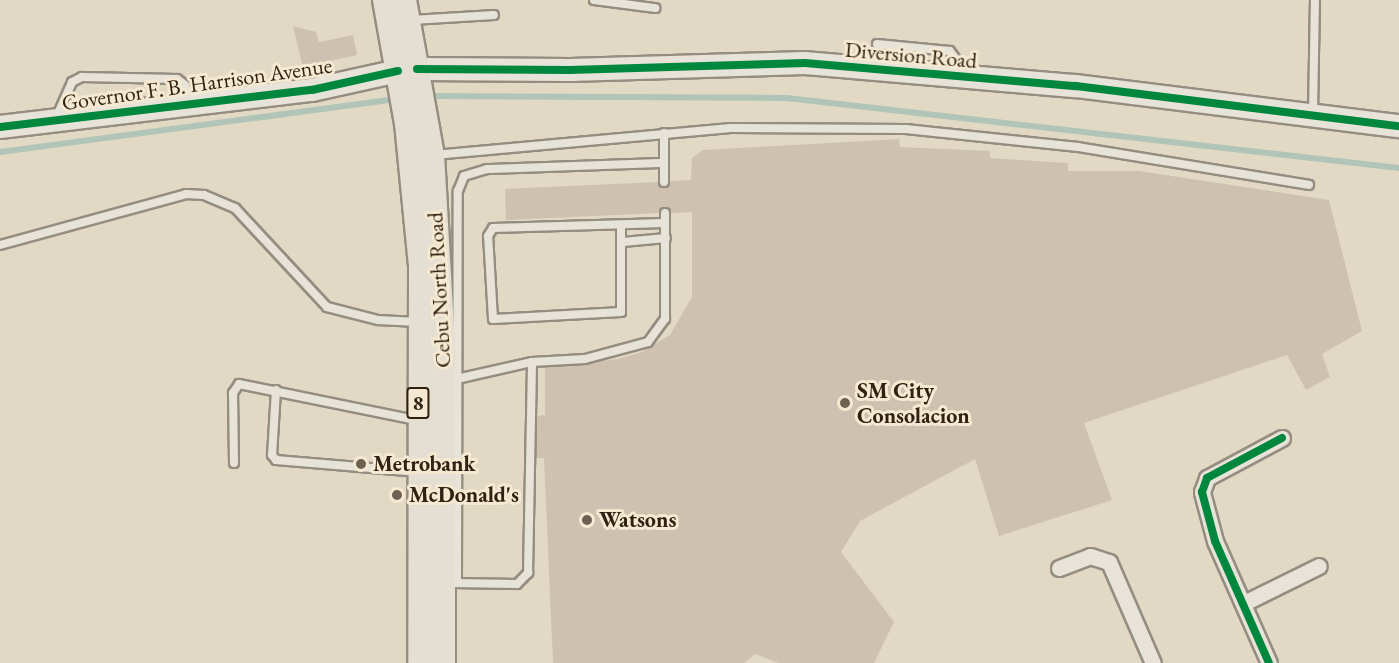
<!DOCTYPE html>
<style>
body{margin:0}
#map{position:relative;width:1399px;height:663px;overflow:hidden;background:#e2d9c5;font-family:"EB Garamond",serif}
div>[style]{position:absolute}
.stream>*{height:6px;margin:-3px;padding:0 3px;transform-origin:3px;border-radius:3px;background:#b0c4b7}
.building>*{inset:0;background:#cfc1b0}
.roads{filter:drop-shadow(2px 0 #948d80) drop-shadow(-2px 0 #948d80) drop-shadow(0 2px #948d80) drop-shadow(0 -2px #948d80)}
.lane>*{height:8px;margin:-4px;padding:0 4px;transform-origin:4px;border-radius:4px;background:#e8e3d9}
.street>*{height:15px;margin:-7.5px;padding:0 7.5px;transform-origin:7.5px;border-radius:7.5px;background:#e8e3d9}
.secondary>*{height:22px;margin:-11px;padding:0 11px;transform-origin:11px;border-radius:11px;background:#e8e3d9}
.primary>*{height:24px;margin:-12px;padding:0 12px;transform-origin:12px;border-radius:12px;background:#e5ded3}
.cycleway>*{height:8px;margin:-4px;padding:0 4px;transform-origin:4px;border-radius:4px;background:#00873e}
.dots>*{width:16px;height:16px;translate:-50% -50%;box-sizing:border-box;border:3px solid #f5e9d1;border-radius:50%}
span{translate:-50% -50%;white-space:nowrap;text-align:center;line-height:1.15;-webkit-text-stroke:6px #f5e9d1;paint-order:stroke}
.shield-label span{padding:2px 4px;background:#f5e9d1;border:2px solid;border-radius:4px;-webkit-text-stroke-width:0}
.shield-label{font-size:21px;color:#312112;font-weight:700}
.street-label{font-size:22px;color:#312112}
.poi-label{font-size:22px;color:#312112;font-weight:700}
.left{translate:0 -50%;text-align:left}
</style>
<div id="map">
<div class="stream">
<i style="left:426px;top:96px;width:361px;rotate:0.3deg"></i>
<i style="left:787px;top:98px;width:616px;rotate:6.53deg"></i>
<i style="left:0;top:152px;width:402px;rotate:-7.6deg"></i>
</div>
<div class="building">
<i style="clip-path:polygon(293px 26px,316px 32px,319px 42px,353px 35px,357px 55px,325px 62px,328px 71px,305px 76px)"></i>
<i style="clip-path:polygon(899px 139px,900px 147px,990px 151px,990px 158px,1068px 163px,1068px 171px,1139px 171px,1329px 200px,1362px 331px,1322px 354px,1330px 377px,1306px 390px,1287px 355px,1084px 423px,1112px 500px,999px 536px,975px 459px,860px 521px,841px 552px,894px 622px,874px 663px,778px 663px,755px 654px,744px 663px,553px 663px,544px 458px,536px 458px,537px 416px,545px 415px,545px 367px,618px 359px,642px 352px,670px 335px,692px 297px,692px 212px,671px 213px,664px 207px,659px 213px,506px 220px,505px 189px,658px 182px,665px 188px,670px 181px,691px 180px,692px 158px,703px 150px)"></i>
</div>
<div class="roads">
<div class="lane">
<i style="left:594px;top:0;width:62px;rotate:7.5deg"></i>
<i style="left:412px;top:20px;width:82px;rotate:-3.5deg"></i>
<i style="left:877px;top:44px;width:73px;rotate:5.5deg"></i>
<i style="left:950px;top:51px;width:29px;rotate:54deg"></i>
<i style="left:1313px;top:113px;width:113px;rotate:-89deg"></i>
<i style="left:57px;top:116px;width:37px;rotate:-66deg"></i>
<i style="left:72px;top:82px;width:11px;rotate:-27deg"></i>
<i style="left:82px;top:77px;width:95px;rotate:1.2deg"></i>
<i style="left:177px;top:79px;width:10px;rotate:37deg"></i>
<i style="left:185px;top:85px;width:17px;rotate:73deg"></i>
<i style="left:434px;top:155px;width:298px;rotate:-5.2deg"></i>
<i style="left:731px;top:128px;width:175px;rotate:0.3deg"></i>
<i style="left:906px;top:129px;width:173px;rotate:6deg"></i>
<i style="left:1078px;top:147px;width:234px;rotate:9.3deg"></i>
<i style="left:664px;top:182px;width:49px;rotate:-90deg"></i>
<i style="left:621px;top:225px;width:87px;rotate:90deg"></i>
<i style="left:621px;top:312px;width:128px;rotate:176.9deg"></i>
<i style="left:493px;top:319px;width:83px;rotate:-93.4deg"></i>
<i style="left:488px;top:236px;width:9px;rotate:-58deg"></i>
<i style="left:493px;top:228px;width:172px;rotate:-1.7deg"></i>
<i style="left:623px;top:242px;width:43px;rotate:-5.3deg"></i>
<i style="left:0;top:245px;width:193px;rotate:-15.3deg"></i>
<i style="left:186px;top:194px;width:18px;rotate:3deg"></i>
<i style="left:204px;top:195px;width:34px;rotate:23deg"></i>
<i style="left:235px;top:208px;width:135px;rotate:47.1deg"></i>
<i style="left:327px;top:307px;width:53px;rotate:14.3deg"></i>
<i style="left:378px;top:320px;width:40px;rotate:2.9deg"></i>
<i style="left:461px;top:378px;width:73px;rotate:-12.7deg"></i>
<i style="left:532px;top:362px;width:53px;rotate:-3.2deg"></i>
<i style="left:585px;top:359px;width:65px;rotate:-15.1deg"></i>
<i style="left:648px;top:342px;width:29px;rotate:-54deg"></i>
<i style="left:665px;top:319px;width:106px;rotate:-90deg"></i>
<i style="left:276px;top:390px;width:65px;rotate:93.5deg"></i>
<i style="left:272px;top:455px;width:6px;rotate:51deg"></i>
<i style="left:276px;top:460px;width:143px;rotate:4.8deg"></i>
<i style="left:234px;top:463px;width:70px;rotate:-90.8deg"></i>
<i style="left:233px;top:393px;width:11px;rotate:-56deg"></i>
<i style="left:239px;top:384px;width:181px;rotate:11.5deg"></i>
<i style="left:457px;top:582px;width:391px;rotate:-89.9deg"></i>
<i style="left:458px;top:191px;width:16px;rotate:-68deg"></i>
<i style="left:464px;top:176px;width:24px;rotate:-17deg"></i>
<i style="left:487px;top:169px;width:176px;rotate:-2deg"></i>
<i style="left:452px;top:583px;width:65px;rotate:0.9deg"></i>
<i style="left:517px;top:584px;width:16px;rotate:-45deg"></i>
<i style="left:528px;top:573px;width:211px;rotate:-88.9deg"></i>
</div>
<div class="street">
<i style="left:1059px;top:568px;width:33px;rotate:-21deg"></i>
<i style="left:1090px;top:556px;width:20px;rotate:18deg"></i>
<i style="left:1109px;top:562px;width:110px;rotate:66.5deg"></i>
<i style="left:1246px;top:602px;width:81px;rotate:-26.3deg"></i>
<i style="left:1269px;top:663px;width:133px;rotate:-113.9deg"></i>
<i style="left:1215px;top:541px;width:51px;rotate:-104.9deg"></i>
<i style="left:1202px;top:492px;width:15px;rotate:-70deg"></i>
<i style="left:1207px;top:478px;width:85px;rotate:-28.1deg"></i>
</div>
<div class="secondary">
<i style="left:417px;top:69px;width:153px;rotate:0.4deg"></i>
<i style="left:570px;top:70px;width:235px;rotate:-1.7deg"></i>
<i style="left:805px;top:63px;width:272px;rotate:4.9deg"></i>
<i style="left:1076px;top:86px;width:325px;rotate:7.1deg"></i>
<i style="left:0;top:127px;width:314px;rotate:-6.8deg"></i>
<i style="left:312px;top:90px;width:88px;rotate:-12.5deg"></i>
</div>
<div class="primary">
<i style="left:385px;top:0;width:125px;rotate:79.9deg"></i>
<i style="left:407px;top:123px;width:145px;rotate:84.4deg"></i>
<i style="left:421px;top:267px;width:396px;rotate:90.1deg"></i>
<i style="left:404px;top:0;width:158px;rotate:79.8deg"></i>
<i style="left:432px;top:155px;width:190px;rotate:86.7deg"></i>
<i style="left:443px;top:345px;width:318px;rotate:90deg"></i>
</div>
</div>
<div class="cycleway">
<i style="left:417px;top:69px;width:153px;rotate:0.4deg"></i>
<i style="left:570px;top:70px;width:235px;rotate:-1.7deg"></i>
<i style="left:805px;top:63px;width:272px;rotate:4.9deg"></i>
<i style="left:1076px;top:86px;width:325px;rotate:7.1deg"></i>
<i style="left:0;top:127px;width:314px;rotate:-6.8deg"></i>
<i style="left:312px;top:90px;width:88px;rotate:-12.5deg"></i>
<i style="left:1269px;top:663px;width:133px;rotate:-113.9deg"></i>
<i style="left:1215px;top:541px;width:51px;rotate:-104.9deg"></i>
<i style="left:1202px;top:492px;width:15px;rotate:-70deg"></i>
<i style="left:1207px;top:478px;width:85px;rotate:-28.1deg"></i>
</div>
<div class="dots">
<i style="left:845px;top:403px;background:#6f6151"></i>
<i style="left:361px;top:464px;background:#6f6151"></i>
<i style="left:397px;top:495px;background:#6f6151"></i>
<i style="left:587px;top:520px;background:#6f6151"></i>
</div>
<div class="shield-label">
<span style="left:418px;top:403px">8</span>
</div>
<div class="street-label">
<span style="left:911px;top:55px;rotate:5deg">Diversion Road</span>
<span style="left:197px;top:84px;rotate:-8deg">Governor F. B. Harrison Avenue</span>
<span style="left:439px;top:290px;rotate:-93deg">Cebu North Road</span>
</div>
<div class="poi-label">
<span class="left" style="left:857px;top:403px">SM City<br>Consolacion</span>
<span class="left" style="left:373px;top:464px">Metrobank</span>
<span class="left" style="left:409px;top:495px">McDonald's</span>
<span class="left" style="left:599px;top:520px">Watsons</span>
</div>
</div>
